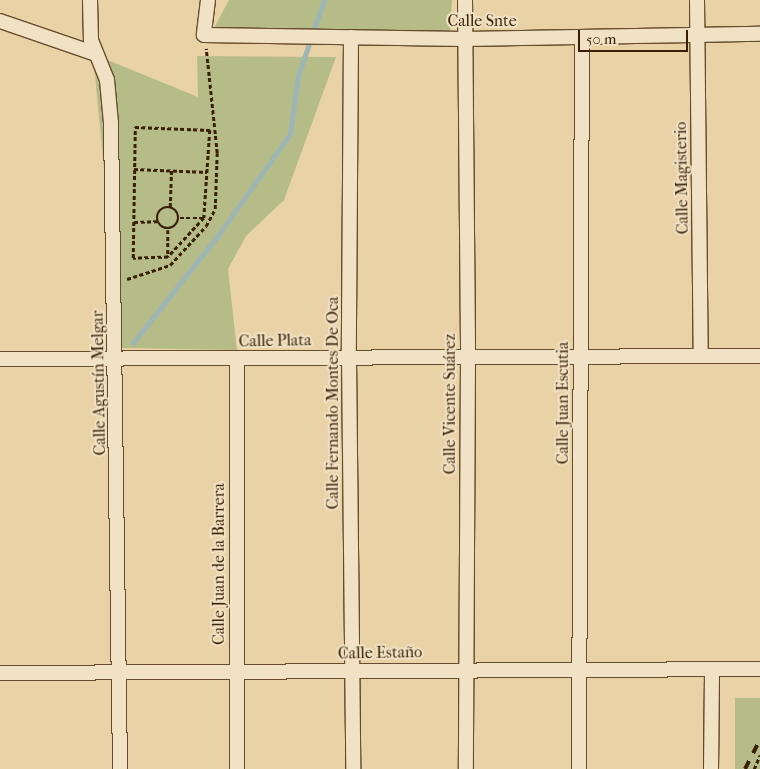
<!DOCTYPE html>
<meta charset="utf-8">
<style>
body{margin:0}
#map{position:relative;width:760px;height:769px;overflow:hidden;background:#ead2a7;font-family:"IM FELL French Canon",serif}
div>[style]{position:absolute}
.green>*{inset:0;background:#b6bc88;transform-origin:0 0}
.stream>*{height:4.5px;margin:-2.25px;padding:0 2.25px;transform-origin:2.25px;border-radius:2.25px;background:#9db5b3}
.path>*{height:2.5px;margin-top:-1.25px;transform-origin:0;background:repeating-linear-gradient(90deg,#3a2003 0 4px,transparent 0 6.5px)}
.path>.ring{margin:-1.25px;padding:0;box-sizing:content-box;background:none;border:2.5px solid #3a2003;border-radius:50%}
.roads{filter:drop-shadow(1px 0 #664c2c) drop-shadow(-1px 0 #664c2c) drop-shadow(0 1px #664c2c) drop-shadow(0 -1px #664c2c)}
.minor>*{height:14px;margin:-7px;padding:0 7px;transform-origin:7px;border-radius:7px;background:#f1e2c6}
.rail>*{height:4px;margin-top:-2px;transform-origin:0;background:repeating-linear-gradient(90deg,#3a2003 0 9px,transparent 0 18px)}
span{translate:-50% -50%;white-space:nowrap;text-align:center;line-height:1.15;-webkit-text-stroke:4px #f1e2c6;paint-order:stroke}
.street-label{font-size:16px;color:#3a2003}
.scale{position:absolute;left:578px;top:30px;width:110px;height:22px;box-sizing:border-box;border:2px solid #3a2003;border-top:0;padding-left:6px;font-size:15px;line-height:18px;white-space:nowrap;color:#3a2003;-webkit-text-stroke:4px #f1e2c6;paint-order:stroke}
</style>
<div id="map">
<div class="green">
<i style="clip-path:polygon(229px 0,452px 0,450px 34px,214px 28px)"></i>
<i style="clip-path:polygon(93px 54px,198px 97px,197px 56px,336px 57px,284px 200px,246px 236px,228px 269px,237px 350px,121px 348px)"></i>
<i style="left:760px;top:698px;width:71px;height:25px;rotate:90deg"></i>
</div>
<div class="stream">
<i style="left:133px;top:343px;width:139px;rotate:-51.7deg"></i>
<i style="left:219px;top:234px;width:123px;rotate:-54.6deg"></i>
<i style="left:290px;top:134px;width:59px;rotate:-82.1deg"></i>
<i style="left:298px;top:76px;width:80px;rotate:-71.1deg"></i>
</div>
<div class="path">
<i style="left:135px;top:127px;width:75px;rotate:2.3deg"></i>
<i style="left:210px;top:130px;width:88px;rotate:93.9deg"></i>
<i style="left:204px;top:218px;width:53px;rotate:132.7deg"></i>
<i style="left:168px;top:257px;width:35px;rotate:178deg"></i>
<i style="left:133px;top:258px;width:131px;rotate:-89.1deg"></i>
<i style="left:134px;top:169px;width:73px;rotate:2.4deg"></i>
<i class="ring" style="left:157px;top:207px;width:19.5px;height:19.5px"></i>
<i style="left:170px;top:207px;width:37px;rotate:-88deg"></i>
<i style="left:180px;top:218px;width:23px"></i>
<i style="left:134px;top:222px;width:23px;rotate:-2deg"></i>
<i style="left:168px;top:230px;width:26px;rotate:90deg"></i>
<i style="left:127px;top:279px;width:45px;rotate:-18deg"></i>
<i style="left:170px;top:265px;width:53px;rotate:-47.3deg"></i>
<i style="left:206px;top:226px;width:19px;rotate:-62deg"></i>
<i style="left:215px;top:209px;width:56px;rotate:-88deg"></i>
<i style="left:217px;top:153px;width:105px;rotate:-96deg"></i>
<i style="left:754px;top:769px;width:15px;rotate:-67deg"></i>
</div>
<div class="roads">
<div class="minor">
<i style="left:90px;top:0;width:40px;rotate:88.6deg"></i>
<i style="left:91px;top:40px;width:43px;rotate:68.2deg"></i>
<i style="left:107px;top:80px;width:43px;rotate:84.7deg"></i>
<i style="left:111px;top:123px;width:646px;rotate:89.2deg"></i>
<i style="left:208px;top:0;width:35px;rotate:97deg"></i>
<i style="left:204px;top:35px;width:260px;rotate:0.9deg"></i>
<i style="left:464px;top:39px;width:296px;rotate:-1deg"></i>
<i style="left:465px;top:0;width:359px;rotate:89.5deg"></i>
<i style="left:468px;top:359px;width:410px;rotate:90.3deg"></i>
<i style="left:697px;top:0;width:356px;rotate:89.4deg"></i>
<i style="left:0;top:21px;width:102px;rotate:19deg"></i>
<i style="left:351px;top:37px;width:320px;rotate:90.4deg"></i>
<i style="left:349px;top:357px;width:412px;rotate:89.4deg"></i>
<i style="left:237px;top:358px;width:411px;rotate:90deg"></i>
<i style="left:0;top:359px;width:760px;rotate:-0.23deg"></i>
<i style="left:0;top:673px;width:760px;rotate:-0.3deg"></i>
<i style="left:579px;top:769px;width:732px;rotate:-89.77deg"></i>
<i style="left:711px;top:769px;width:98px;rotate:-89.4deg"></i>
</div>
</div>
<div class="rail">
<i style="left:745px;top:769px;width:34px;rotate:-63deg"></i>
</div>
<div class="street-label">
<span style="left:482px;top:21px">Calle Snte</span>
<span style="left:682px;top:178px;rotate:-91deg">Calle Magisterio</span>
<span style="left:275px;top:341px;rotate:-1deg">Calle Plata</span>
<span style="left:99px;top:383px;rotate:-91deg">Calle Agustín Melgar</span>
<span style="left:333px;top:403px;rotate:-90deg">Calle Fernando Montes De Oca</span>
<span style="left:563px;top:403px;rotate:-90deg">Calle Juan Escutia</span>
<span style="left:450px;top:404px;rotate:-90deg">Calle Vicente Suárez</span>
<span style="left:219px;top:564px;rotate:-90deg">Calle Juan de la Barrera</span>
<span style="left:380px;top:653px;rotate:-1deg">Calle Estaño</span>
</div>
<div class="scale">50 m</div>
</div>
